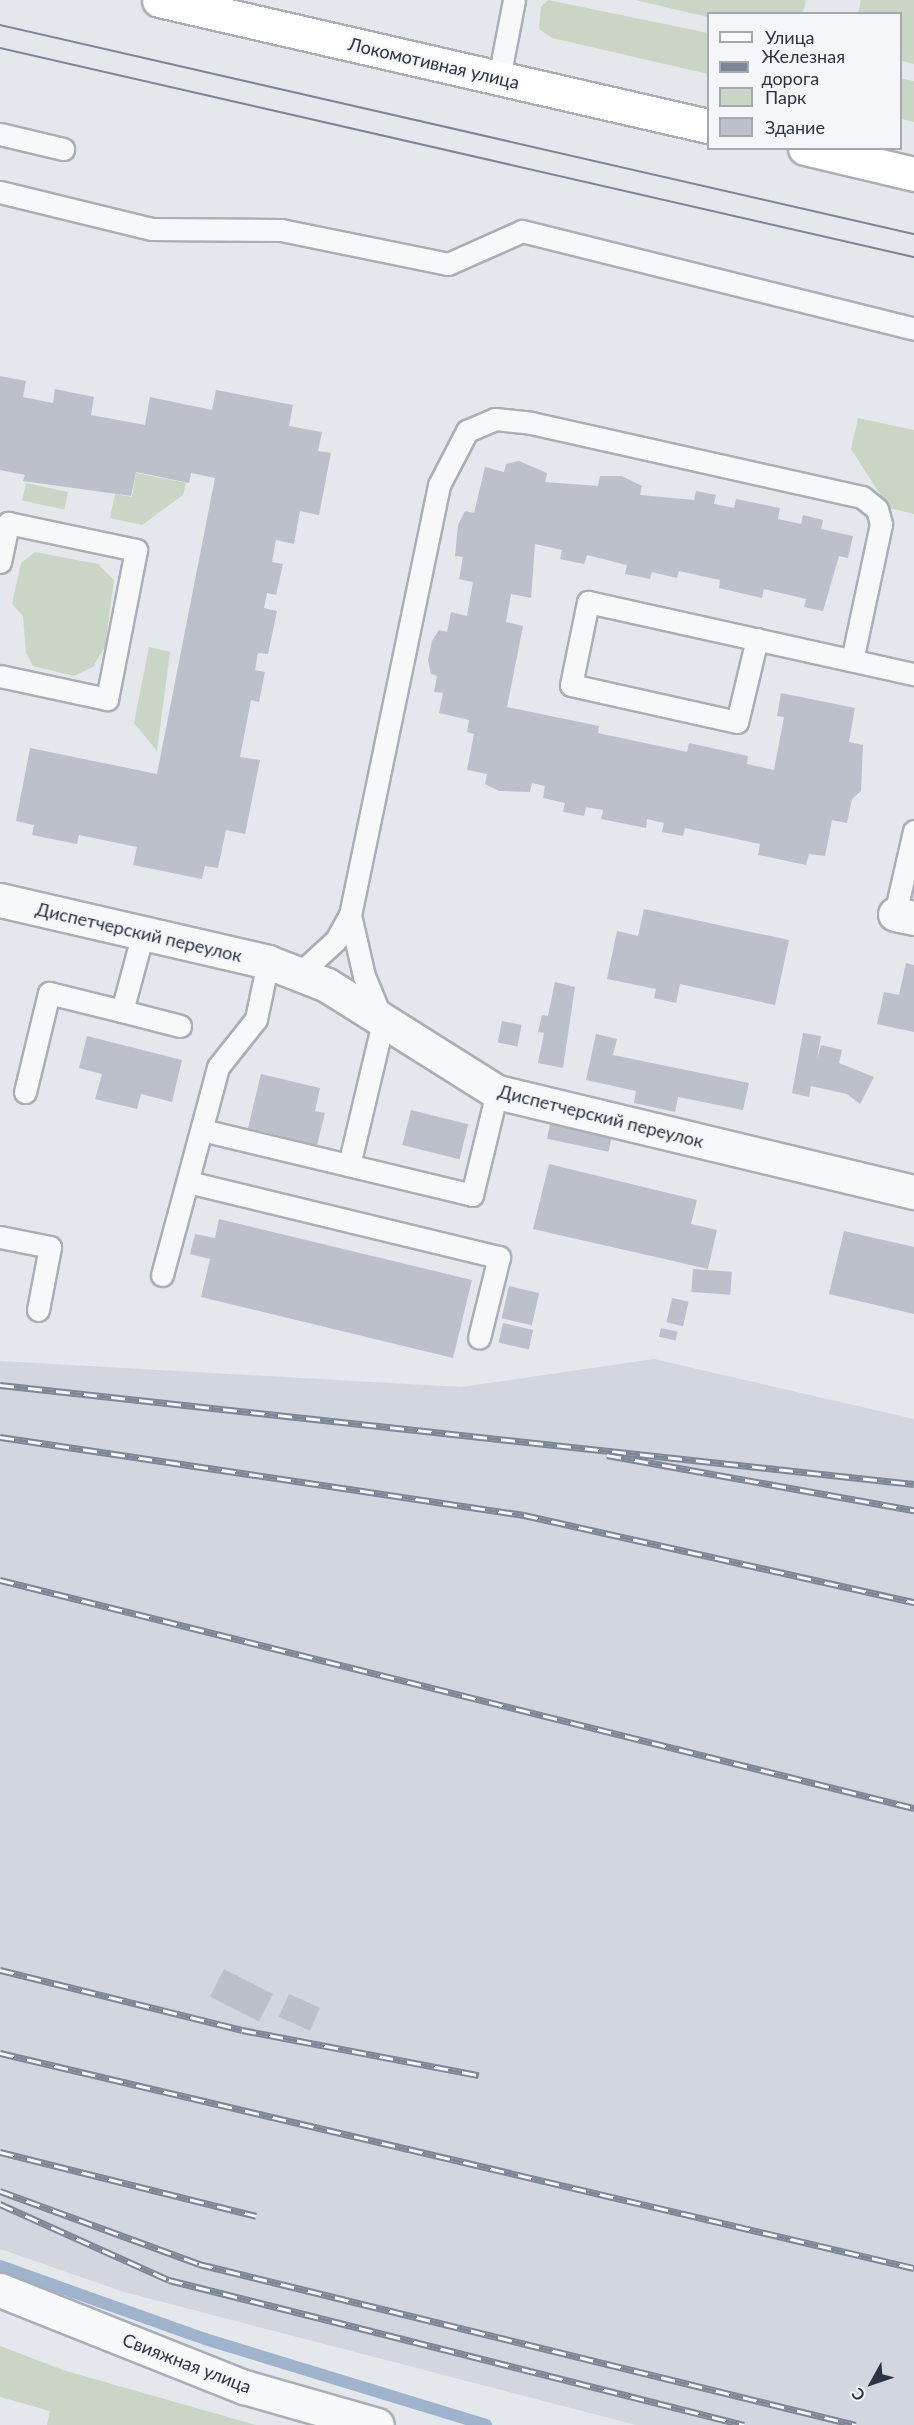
<!DOCTYPE html>
<meta charset="utf-8">
<style>
body{margin:0}
#map{position:relative;width:914px;height:2425px;overflow:hidden;background:#e4e7ec;font-family:Lato,sans-serif}
div>[style]{position:absolute}
.built>*{inset:0;background:#d2d6de}
.green>*{inset:0;background:#c9d6c5;transform-origin:0 0}
.stream>*{height:12px;margin:-6px;padding:0 6px;transform-origin:6px;border-radius:6px;background:#9fb4cc}
.building>*{inset:0;background:#bbc0ca;transform-origin:0 0}
.roads{filter:drop-shadow(2px 0 #a9aeb7) drop-shadow(-2px 0 #a9aeb7) drop-shadow(0 2px #a9aeb7) drop-shadow(0 -2px #a9aeb7)}
.service>*{height:21px;margin:-10.5px;padding:0 10.5px;transform-origin:10.5px;border-radius:10.5px;background:#f7f8fa}
.minor>*{height:33px;margin:-16.5px;padding:0 16.5px;transform-origin:16.5px;border-radius:16.5px;background:#f7f8fa}
.primary>*{height:33px;margin:-16.5px;padding:0 16.5px;transform-origin:16.5px;border-radius:16.5px;background:#fff}
.tram>*{height:1.5px;margin:-0.75px;padding:0 0.75px;transform-origin:0.75px;border-radius:0.75px;background:#7d8696}
.rail>*{height:7px;margin-top:-3.5px;transform-origin:0;background:repeating-linear-gradient(90deg,#f4f6f9 0 14px,#7d8696 0 28px);box-sizing:border-box;border-block:2px solid #7d8696}
span{translate:-50% -50%;white-space:nowrap;text-align:center;line-height:1.15;-webkit-text-stroke:4.5px #f4f6f9;paint-order:stroke}
.street-label{font-size:18px;color:#2b3445}
.legend{position:absolute;left:707px;top:12px;width:195px;height:138px;box-sizing:border-box;background:#f4f6f9;border:2px solid #a4a8b1;margin:0;padding:8px 10px;list-style:none;font-size:18px;color:#2b3445}
.legend li{display:flex;align-items:center;gap:12px;height:30px}
.legend b{width:30px;border:2px solid #a4a8b1}
.north{position:absolute;left:842px;top:2353px;width:60px;height:60px;-webkit-text-stroke:4px #f4f6f9;paint-order:stroke;rotate:230deg;font-size:16px;font-weight:700;line-height:24px;text-align:center;color:#2b3445}
.north::after{content:'';display:block;margin:auto;width:21px;height:27px;background:#2b3445;clip-path:polygon(50% 0,100% 100%,50% 72%,0 100%)}
</style>
<div id="map">
<div class="built">
<i style="clip-path:polygon(654px 1359px,914px 1419px,914px 2425px,636px 2425px,124px 2292px,0 2249px,0 1361px,461px 1387px)"></i>
</div>
<div class="green">
<i style="clip-path:polygon(548px 0,708px 33px,708px 74px,552px 38px,539px 29px,541px 7px)"></i>
<i style="clip-path:polygon(635px 0,806px 0,803px 13px,708px 17px)"></i>
<i style="clip-path:polygon(861px 0,914px 0,914px 64px,901px 61px,900px 14px,858px 13px)"></i>
<i style="clip-path:polygon(900px 78px,914px 81px,914px 122px,901px 119px)"></i>
<i style="clip-path:polygon(858px 418px,914px 430px,914px 514px,889px 508px,851px 449px)"></i>
<i style="clip-path:polygon(136px 473px,186px 483px,183px 495px,142px 525px,110px 518px,115px 494px,132px 497px)"></i>
<i style="left:26px;top:483px;width:43px;height:18px;rotate:12deg"></i>
<i style="clip-path:polygon(35px 552px,98px 564px,114px 580px,105px 647px,93px 667px,74px 676px,33px 666px,26px 653px,23px 616px,12px 604px,21px 563px)"></i>
<i style="clip-path:polygon(149px 647px,170px 652px,157px 751px,134px 723px)"></i>
<i style="clip-path:polygon(0 2346px,66px 2371px,256px 2425px,47px 2425px,50px 2411px,0 2397px)"></i>
</div>
<div class="stream">
<i style="left:0;top:2266px;width:218px;rotate:19.6deg"></i>
<i style="left:205px;top:2339px;width:294px;rotate:17deg"></i>
</div>
<div class="building">
<i style="clip-path:polygon(0 376px,26px 381px,23px 397px,53px 403px,55px 389px,94px 397px,91px 415px,145px 425px,150px 397px,212px 410px,216px 390px,293px 405px,289px 426px,322px 432px,318px 451px,331px 453px,319px 515px,300px 511px,294px 544px,276px 540px,272px 562px,283px 564px,276px 595px,267px 593px,264px 608px,277px 611px,268px 654px,258px 653px,255px 670px,265px 672px,259px 702px,251px 700px,240px 757px,260px 760px,245px 834px,226px 830px,218px 868px,205px 866px,202px 879px,133px 865px,137px 847px,79px 835px,77px 844px,32px 835px,34px 825px,16px 821px,30px 748px,157px 774px,215px 478px,191px 473px,189px 483px,136px 472px,131px 496px,23px 481px,25px 475px,0 470px)"></i>
<i style="clip-path:polygon(519px 461px,547px 473px,545px 482px,598px 486px,600px 476px,622px 476px,642px 486px,640px 495px,694px 500px,696px 491px,716px 495px,714px 504px,734px 508px,736px 499px,780px 508px,778px 519px,801px 524px,803px 515px,823px 520px,821px 529px,853px 536px,848px 558px,839px 556px,823px 611px,804px 607px,806px 599px,764px 589px,762px 598px,719px 588px,720px 580px,679px 571px,677px 578px,652px 572px,650px 579px,625px 574px,627px 565px,587px 555px,584px 564px,560px 559px,562px 550px,535px 544px,531px 598px,511px 594px,506px 622px,523px 626px,507px 707px,599px 726px,598px 733px,687px 752px,689px 743px,748px 756px,747px 764px,774px 770px,784px 717px,777px 716px,781px 693px,855px 708px,849px 742px,863px 745px,861px 791px,852px 799px,847px 823px,832px 820px,825px 856px,809px 854px,806px 865px,758px 855px,760px 844px,685px 828px,683px 836px,662px 832px,664px 823px,647px 819px,646px 828px,601px 819px,603px 810px,586px 807px,584px 816px,563px 812px,565px 803px,543px 798px,545px 786px,532px 783px,530px 792px,499px 791px,485px 784px,487px 774px,467px 770px,474px 734px,467px 732px,469px 720px,439px 713px,443px 693px,434px 692px,437px 676px,431px 674px,428px 660px,432px 641px,439px 630px,447px 632px,451px 612px,467px 616px,473px 582px,459px 579px,463px 557px,455px 556px,458px 525px,465px 511px,474px 513px,485px 467px,504px 472px,506px 464px)"></i>
<i style="clip-path:polygon(644px 909px,789px 940px,775px 1005px,680px 984px,676px 1003px,654px 998px,656px 989px,607px 979px,617px 931px,638px 936px)"></i>
<i style="clip-path:polygon(906px 963px,914px 965px,914px 1032px,877px 1024px,884px 992px,899px 995px)"></i>
<i style="clip-path:polygon(555px 982px,575px 987px,563px 1068px,538px 1063px,544px 1033px,538px 1032px,542px 1015px,548px 1016px)"></i>
<i style="left:502px;top:1021px;width:20px;height:22px;rotate:11deg"></i>
<i style="clip-path:polygon(803px 1033px,821px 1036px,817px 1059px,821px 1045px,842px 1050px,839px 1063px,874px 1077px,860px 1104px,847px 1094px,811px 1086px,809px 1097px,792px 1093px)"></i>
<i style="clip-path:polygon(596px 1034px,617px 1039px,613px 1055px,749px 1083px,743px 1110px,678px 1097px,675px 1112px,634px 1103px,636px 1091px,586px 1080px)"></i>
<i style="clip-path:polygon(87px 1036px,182px 1060px,172px 1102px,141px 1094px,137px 1109px,95px 1099px,102px 1074px,79px 1068px)"></i>
<i style="clip-path:polygon(261px 1074px,320px 1088px,315px 1111px,325px 1113px,317px 1145px,248px 1128px)"></i>
<i style="left:411px;top:1110px;width:59px;height:36px;rotate:14deg"></i>
<i style="left:550px;top:1124px;width:63px;height:15px;rotate:12deg"></i>
<i style="clip-path:polygon(549px 1164px,697px 1200px,691px 1224px,717px 1230px,708px 1269px,533px 1229px)"></i>
<i style="clip-path:polygon(219px 1219px,472px 1280px,453px 1358px,201px 1297px,210px 1259px,190px 1254px,195px 1234px,215px 1238px)"></i>
<i style="clip-path:polygon(844px 1231px,914px 1247px,914px 1314px,829px 1294px)"></i>
<i style="left:693px;top:1269px;width:39px;height:23px;rotate:4deg"></i>
<i style="left:509px;top:1286px;width:31px;height:33px;rotate:13deg"></i>
<i style="left:672px;top:1298px;width:17px;height:25px;rotate:13deg"></i>
<i style="left:503px;top:1323px;width:31px;height:20px;rotate:13deg"></i>
<i style="left:661px;top:1328px;width:17px;height:9px;rotate:13deg"></i>
<i style="left:224px;top:1969px;width:55px;height:31px;rotate:27deg"></i>
<i style="left:289px;top:1994px;width:34px;height:25px;rotate:24deg"></i>
</div>
<div class="roads">
<div class="service">
<i style="left:499px;top:78px;width:79px;rotate:-79.1deg"></i>
<i style="left:0;top:134px;width:65px;rotate:13.4deg"></i>
<i style="left:0;top:192px;width:156px;rotate:13.7deg"></i>
<i style="left:152px;top:229px;width:129px;rotate:0.4deg"></i>
<i style="left:281px;top:230px;width:170px;rotate:11.5deg"></i>
<i style="left:448px;top:264px;width:81px;rotate:-24deg"></i>
<i style="left:522px;top:231px;width:404px;rotate:14deg"></i>
<i style="left:0;top:562px;width:40px;rotate:-78deg"></i>
<i style="left:8px;top:523px;width:131px;rotate:11.9deg"></i>
<i style="left:136px;top:550px;width:152px;rotate:101deg"></i>
<i style="left:107px;top:699px;width:109px;rotate:-167.9deg"></i>
<i style="left:757px;top:639px;width:85px;rotate:103.5deg"></i>
<i style="left:737px;top:722px;width:170px;rotate:-167.4deg"></i>
<i style="left:571px;top:685px;width:85px;rotate:-78.4deg"></i>
<i style="left:588px;top:602px;width:334px;rotate:12.5deg"></i>
<i style="left:895px;top:914px;width:85px;rotate:-77.1deg"></i>
<i style="left:143px;top:933px;width:81px;rotate:105.1deg"></i>
<i style="left:122px;top:1011px;width:60px;rotate:14.5deg"></i>
<i style="left:299px;top:974px;width:50px;rotate:-42.6deg"></i>
<i style="left:336px;top:940px;width:29px;rotate:-61deg"></i>
<i style="left:350px;top:915px;width:439px;rotate:-78.3deg"></i>
<i style="left:439px;top:485px;width:61px;rotate:-62.6deg"></i>
<i style="left:467px;top:431px;width:30px;rotate:-23deg"></i>
<i style="left:495px;top:419px;width:36px;rotate:6deg"></i>
<i style="left:531px;top:423px;width:339px;rotate:12.6deg"></i>
<i style="left:862px;top:497px;width:19px;rotate:39deg"></i>
<i style="left:877px;top:509px;width:16px;rotate:75deg"></i>
<i style="left:881px;top:524px;width:139px;rotate:102deg"></i>
<i style="left:25px;top:1092px;width:102px;rotate:-76.4deg"></i>
<i style="left:49px;top:993px;width:75px;rotate:13.9deg"></i>
<i style="left:202px;top:1130px;width:278px;rotate:13.5deg"></i>
<i style="left:472px;top:1195px;width:106px;rotate:-76.4deg"></i>
<i style="left:349px;top:1165px;width:147px;rotate:-76.6deg"></i>
<i style="left:383px;top:1022px;width:50px;rotate:-112.4deg"></i>
<i style="left:364px;top:976px;width:63px;rotate:-102.9deg"></i>
<i style="left:188px;top:1182px;width:320px;rotate:13.6deg"></i>
<i style="left:499px;top:1257px;width:83px;rotate:103.9deg"></i>
<i style="left:0;top:1237px;width:51px;rotate:11.3deg"></i>
<i style="left:50px;top:1247px;width:64px;rotate:100.8deg"></i>
<i style="left:162px;top:1275px;width:215px;rotate:-74.9deg"></i>
<i style="left:218px;top:1067px;width:61px;rotate:-51.6deg"></i>
<i style="left:256px;top:1019px;width:58px;rotate:-78.1deg"></i>
</div>
<div class="minor">
<i style="left:0;top:900px;width:275px;rotate:13deg"></i>
<i style="left:268px;top:962px;width:63px;rotate:21.3deg"></i>
<i style="left:327px;top:985px;width:201px;rotate:32.2deg"></i>
<i style="left:497px;top:1092px;width:429px;rotate:13.5deg"></i>
<i style="left:895px;top:914px;width:19px;rotate:12deg"></i>
<i style="left:0;top:2290px;width:263px;rotate:21.7deg"></i>
<i style="left:244px;top:2387px;width:138px;rotate:15.9deg"></i>
</div>
<div class="primary">
<i style="left:159px;top:0;width:563px;rotate:12.93deg"></i>
<i style="left:805px;top:148px;width:112px;rotate:13.4deg"></i>
</div>
</div>
<div class="tram">
<i style="left:0;top:25px;width:938px;rotate:12.88deg"></i>
<i style="left:0;top:48px;width:938px;rotate:12.88deg"></i>
</div>
<div class="rail">
<i style="left:0;top:1385px;width:919px;rotate:6.18deg"></i>
<i style="left:0;top:1437px;width:530px;rotate:8.47deg"></i>
<i style="left:524px;top:1515px;width:400px;rotate:12.6deg"></i>
<i style="left:607px;top:1455px;width:312px;rotate:10.2deg"></i>
<i style="left:0;top:1580px;width:942px;rotate:14.01deg"></i>
<i style="left:0;top:1970px;width:249px;rotate:13.9deg"></i>
<i style="left:242px;top:2030px;width:241px;rotate:10.8deg"></i>
<i style="left:0;top:2053px;width:939px;rotate:13.24deg"></i>
<i style="left:0;top:2152px;width:264px;rotate:14deg"></i>
<i style="left:0;top:2191px;width:212px;rotate:20.1deg"></i>
<i style="left:199px;top:2264px;width:676px;rotate:13.77deg"></i>
<i style="left:0;top:2204px;width:185px;rotate:24.2deg"></i>
<i style="left:169px;top:2280px;width:593px;rotate:14.15deg"></i>
</div>
<div class="street-label">
<span style="left:434px;top:63px;rotate:13deg">Локомотивная улица</span>
<span style="left:139px;top:932px;rotate:13deg">Диспетчерский переулок</span>
<span style="left:601px;top:1116px;rotate:14deg">Диспетчерский переулок</span>
<span style="left:187px;top:2363px;rotate:21deg">Свияжная улица</span>
</div>
<ul class="legend">
<li><b style="height:8px;background:#fff"></b>Улица</li>
<li><b style="height:8px;background:#7d8696"></b>Железная дорога</li>
<li><b style="height:16px;background:#c9d6c5"></b>Парк</li>
<li><b style="height:16px;background:#bbc0ca"></b>Здание</li>
</ul>
<div class="north">С</div>
</div>
